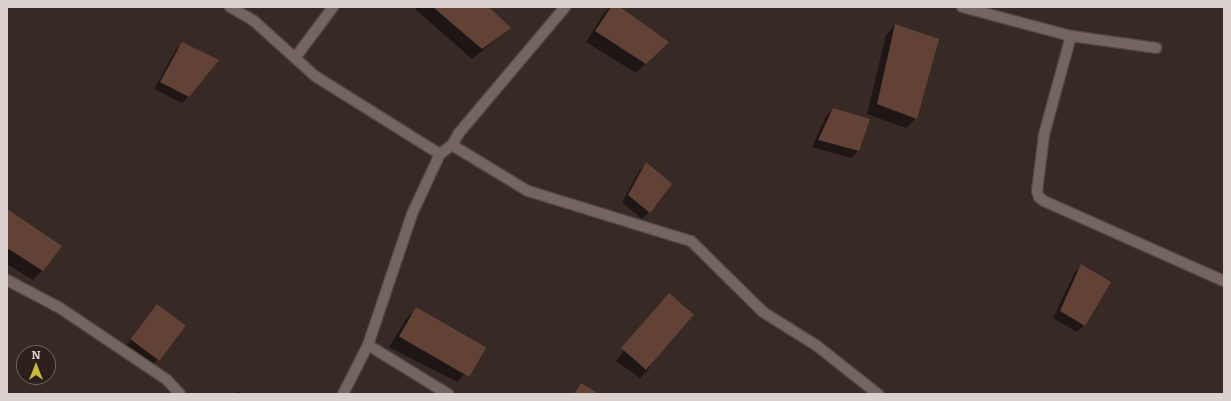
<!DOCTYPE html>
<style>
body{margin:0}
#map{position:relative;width:1231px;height:401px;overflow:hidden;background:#372a26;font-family:Literata,serif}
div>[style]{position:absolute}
.shadow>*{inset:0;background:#0007}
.building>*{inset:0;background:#634236;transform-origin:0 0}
.roads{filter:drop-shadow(1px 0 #534844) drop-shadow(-1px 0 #534844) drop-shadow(0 1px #534844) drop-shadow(0 -1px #534844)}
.minor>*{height:10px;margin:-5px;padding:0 5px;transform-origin:5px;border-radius:5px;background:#746560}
span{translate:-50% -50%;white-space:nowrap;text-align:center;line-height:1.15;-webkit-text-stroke:3px #2d201c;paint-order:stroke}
.frame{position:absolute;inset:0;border:8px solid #dad1ce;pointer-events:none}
.north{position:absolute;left:16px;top:345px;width:40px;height:40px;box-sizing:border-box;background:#2d201c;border:1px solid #726763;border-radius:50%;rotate:0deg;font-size:11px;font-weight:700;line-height:16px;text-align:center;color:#dad1ce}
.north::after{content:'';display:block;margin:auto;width:14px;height:18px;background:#c9ba3a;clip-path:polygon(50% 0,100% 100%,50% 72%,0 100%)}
</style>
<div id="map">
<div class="shadow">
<i style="clip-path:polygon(416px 7px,488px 7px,510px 28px,472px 59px,415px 9px)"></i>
<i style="clip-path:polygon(610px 7px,619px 7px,667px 42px,636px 73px,586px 42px,604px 13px)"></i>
<i style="clip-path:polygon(895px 25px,916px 118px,906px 128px,867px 114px,886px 35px)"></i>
<i style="clip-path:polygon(183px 44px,189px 96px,182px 103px,154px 89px,176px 50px)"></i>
<i style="clip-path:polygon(833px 109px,868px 119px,858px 151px,851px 158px,812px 147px,826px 116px)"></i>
<i style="clip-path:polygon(646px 164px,649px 212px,642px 219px,622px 202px,640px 170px)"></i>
<i style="clip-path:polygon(7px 210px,43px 270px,33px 280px,7px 264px)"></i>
<i style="clip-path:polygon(1082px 265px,1084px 325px,1077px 332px,1053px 318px,1075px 272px)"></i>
<i style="clip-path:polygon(669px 294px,649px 369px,640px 378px,616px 361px,659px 304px)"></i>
<i style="clip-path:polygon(157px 305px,159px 358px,152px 365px,125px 347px)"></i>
<i style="clip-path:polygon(417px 308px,467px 372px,457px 382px,389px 347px,407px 318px)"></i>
<i style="clip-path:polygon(238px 391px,241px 394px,235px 394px)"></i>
</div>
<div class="building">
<i style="clip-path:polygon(433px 7px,489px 7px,511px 28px,482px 49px)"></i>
<i style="clip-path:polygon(611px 7px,620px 7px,669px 42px,646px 64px,595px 31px)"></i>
<i style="clip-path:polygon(895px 24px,939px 39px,917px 119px,877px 104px)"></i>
<i style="clip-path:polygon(182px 42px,219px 60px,189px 97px,160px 82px)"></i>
<i style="clip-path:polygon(833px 108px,870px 119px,859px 151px,818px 140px)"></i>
<i style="clip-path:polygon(646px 162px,672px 184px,650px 213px,628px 195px)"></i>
<i style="clip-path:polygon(7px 209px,62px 246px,43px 271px,7px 248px)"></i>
<i style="clip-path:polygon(1081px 264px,1111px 282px,1085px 326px,1060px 311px)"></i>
<i style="left:669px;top:293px;width:33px;height:73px;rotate:41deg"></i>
<i style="left:157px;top:304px;width:36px;height:44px;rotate:37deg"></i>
<i style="left:416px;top:307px;width:81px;height:34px;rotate:30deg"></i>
<i style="clip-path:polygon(581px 383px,599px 394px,574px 394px)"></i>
</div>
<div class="roads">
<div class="minor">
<i style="left:230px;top:7px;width:28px;rotate:30deg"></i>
<i style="left:254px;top:21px;width:82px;rotate:42deg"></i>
<i style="left:315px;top:76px;width:147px;rotate:32deg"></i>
<i style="left:962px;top:7px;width:113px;rotate:14.9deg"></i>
<i style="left:1071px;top:36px;width:103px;rotate:105.3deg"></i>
<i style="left:1044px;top:135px;width:56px;rotate:97.1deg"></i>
<i style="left:1037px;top:191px;width:6px;rotate:72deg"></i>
<i style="left:1039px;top:197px;width:6px;rotate:39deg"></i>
<i style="left:1044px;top:201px;width:197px;rotate:24deg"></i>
<i style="left:1071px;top:36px;width:86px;rotate:8deg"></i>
<i style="left:295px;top:58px;width:64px;rotate:-53.3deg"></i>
<i style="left:452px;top:145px;width:89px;rotate:31.2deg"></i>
<i style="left:528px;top:191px;width:170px;rotate:17.1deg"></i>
<i style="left:691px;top:241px;width:101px;rotate:44.6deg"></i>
<i style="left:763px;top:312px;width:64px;rotate:32.2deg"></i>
<i style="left:817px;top:346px;width:78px;rotate:38.2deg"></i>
<i style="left:7px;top:280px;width:60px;rotate:27.8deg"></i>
<i style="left:60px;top:308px;width:129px;rotate:33.9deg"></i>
<i style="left:167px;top:380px;width:19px;rotate:47deg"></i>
<i style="left:368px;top:345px;width:94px;rotate:31.5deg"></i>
<i style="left:343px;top:394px;width:55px;rotate:-63deg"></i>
<i style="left:368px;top:345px;width:138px;rotate:-71.4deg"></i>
<i style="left:412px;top:214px;width:66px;rotate:-65deg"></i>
<i style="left:440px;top:154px;width:15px;rotate:-37deg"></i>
<i style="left:452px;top:145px;width:14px;rotate:-60deg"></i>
<i style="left:459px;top:133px;width:165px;rotate:-49.9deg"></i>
</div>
</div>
<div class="frame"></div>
<div class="north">N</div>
</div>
